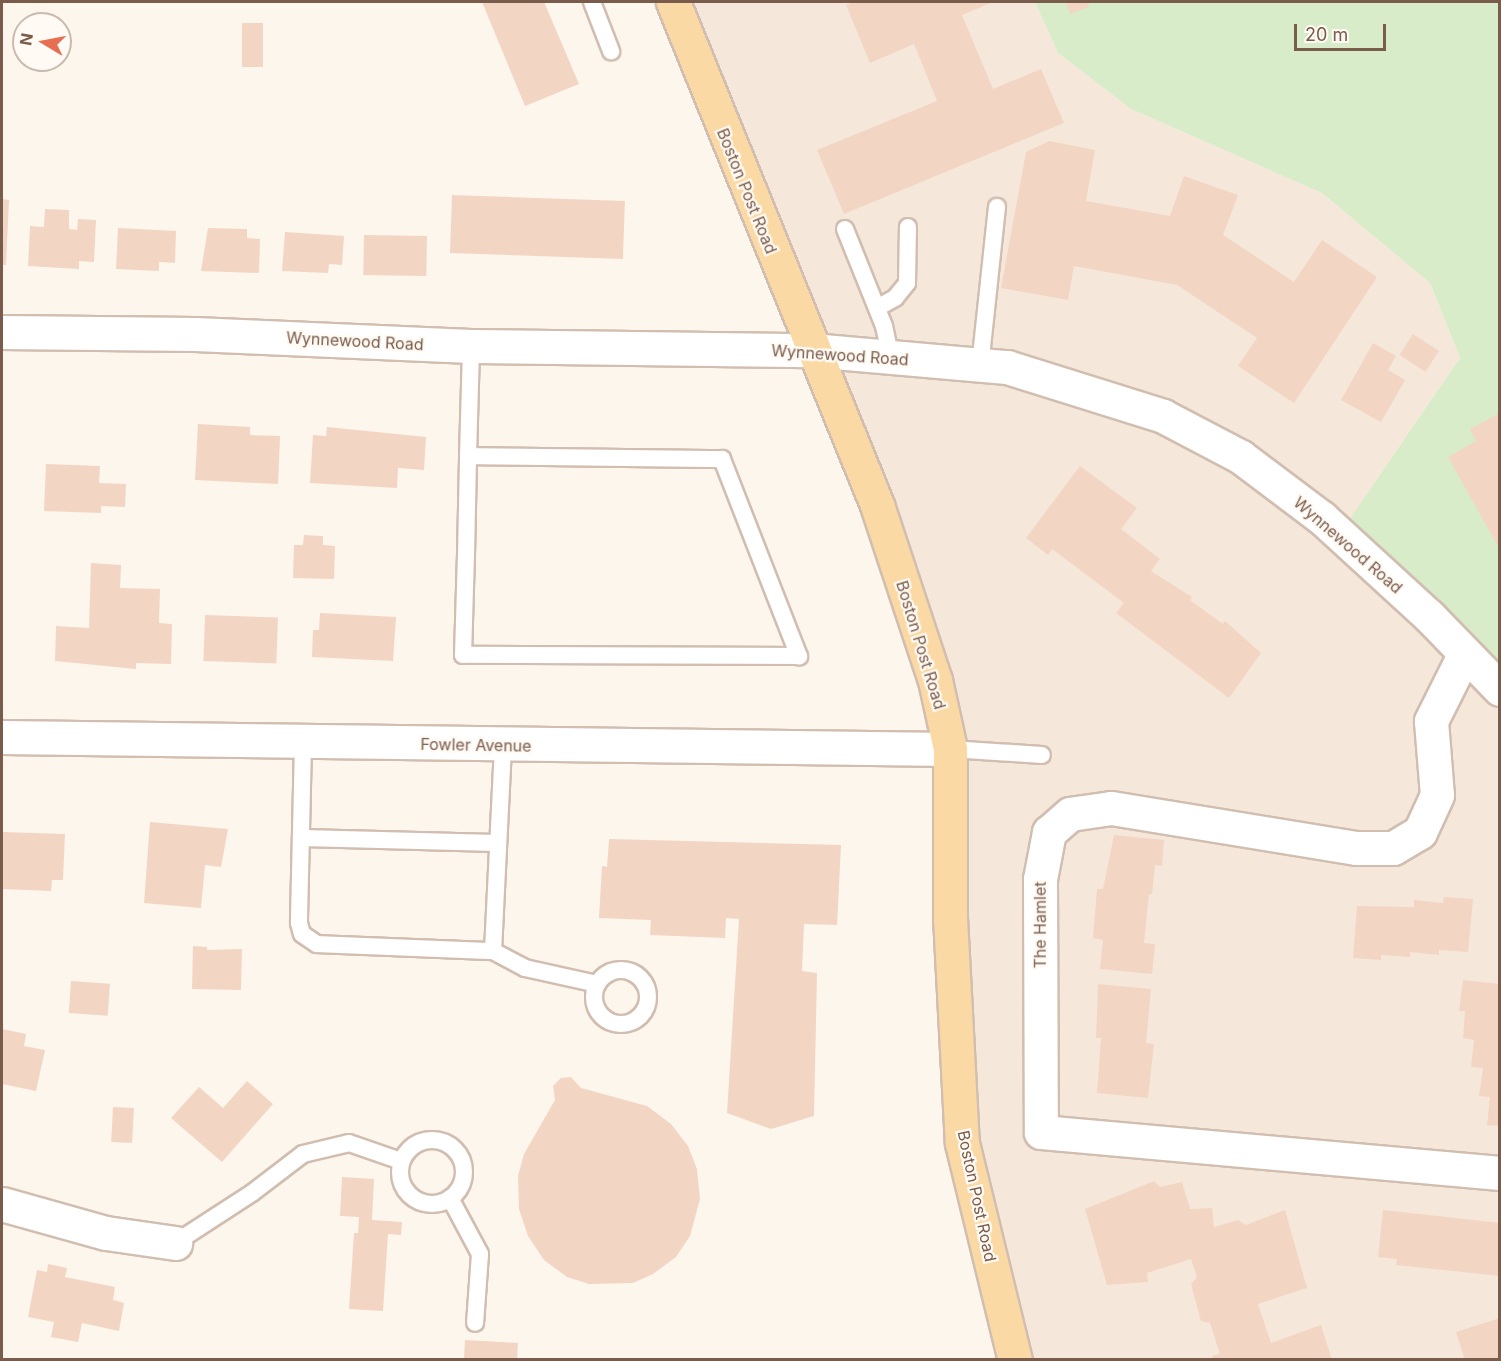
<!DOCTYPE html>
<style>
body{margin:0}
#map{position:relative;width:1501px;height:1361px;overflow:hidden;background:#fdf6ec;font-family:Inter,sans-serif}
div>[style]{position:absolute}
.residential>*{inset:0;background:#f5e8da}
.green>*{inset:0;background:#d8ecc9}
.building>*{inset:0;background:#f3d5c3;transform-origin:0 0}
.roads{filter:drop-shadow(2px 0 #d1beb0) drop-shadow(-2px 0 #d1beb0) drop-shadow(0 2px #d1beb0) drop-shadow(0 -2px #d1beb0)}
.service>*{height:16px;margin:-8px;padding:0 8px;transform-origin:8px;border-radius:8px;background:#fff}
.service>.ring{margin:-8px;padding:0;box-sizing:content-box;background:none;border:16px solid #fff;border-radius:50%}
.minor>*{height:33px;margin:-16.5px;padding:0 16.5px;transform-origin:16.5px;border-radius:16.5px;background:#fff}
.primary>*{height:33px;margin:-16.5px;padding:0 16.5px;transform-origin:16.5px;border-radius:16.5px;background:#fbd9a5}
span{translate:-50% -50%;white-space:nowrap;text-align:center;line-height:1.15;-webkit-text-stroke:4.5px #fffaf3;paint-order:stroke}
.street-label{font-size:16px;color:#7a5c4d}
.frame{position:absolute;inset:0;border:3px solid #7a5c4d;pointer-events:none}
.north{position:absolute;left:12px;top:12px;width:60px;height:60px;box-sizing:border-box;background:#fffaf3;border:2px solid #cabbb1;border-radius:50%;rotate:280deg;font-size:16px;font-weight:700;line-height:24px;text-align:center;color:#7a5c4d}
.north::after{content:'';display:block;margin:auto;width:21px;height:27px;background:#e76f51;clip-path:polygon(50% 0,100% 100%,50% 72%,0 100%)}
.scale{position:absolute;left:1294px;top:24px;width:92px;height:27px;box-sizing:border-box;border:3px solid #7a5c4d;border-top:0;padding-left:8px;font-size:18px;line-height:21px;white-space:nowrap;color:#7a5c4d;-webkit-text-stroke:4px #fffaf3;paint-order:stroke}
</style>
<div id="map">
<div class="residential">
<i style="clip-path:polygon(677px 2px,1035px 2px,1058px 53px,1131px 109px,1322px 193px,1430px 283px,1460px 358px,1342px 530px,1499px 680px,1499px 1359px,1021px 1359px,966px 1142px,955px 764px)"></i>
</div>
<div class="green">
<i style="clip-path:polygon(1035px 2px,1499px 2px,1499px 680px,1342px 530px,1460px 358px,1430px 283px,1322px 193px,1131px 109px,1058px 53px)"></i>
</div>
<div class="building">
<i style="clip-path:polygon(482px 2px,544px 2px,579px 84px,525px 106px)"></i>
<i style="clip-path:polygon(853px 2px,993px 2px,962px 15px,993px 89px,1041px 69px,1064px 123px,844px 214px,817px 150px,937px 101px,914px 44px,870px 63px,846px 5px)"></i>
<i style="clip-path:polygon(1066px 2px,1088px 2px,1089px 7px,1070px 14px)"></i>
<i style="left:242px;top:23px;width:21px;height:44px"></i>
<i style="clip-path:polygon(1049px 141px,1095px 150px,1086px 201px,1170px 216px,1184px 176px,1238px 195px,1223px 235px,1294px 282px,1322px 240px,1377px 277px,1294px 403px,1238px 366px,1257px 338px,1177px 285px,1074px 266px,1068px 300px,1001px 288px,1026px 152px)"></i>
<i style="left:452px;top:195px;width:173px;height:58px;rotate:2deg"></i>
<i style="clip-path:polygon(2px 199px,9px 200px,6px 265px,2px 265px)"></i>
<i style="clip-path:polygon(45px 209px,69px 210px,69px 229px,77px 230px,78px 219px,96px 220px,94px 262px,79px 261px,79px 269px,28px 266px,30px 226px,44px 227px)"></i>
<i style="clip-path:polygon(118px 228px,176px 231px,175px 263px,159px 262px,159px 271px,116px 269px)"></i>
<i style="clip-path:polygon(208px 228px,247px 229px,247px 238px,260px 239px,259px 273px,201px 271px)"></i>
<i style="clip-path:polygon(285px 232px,344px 236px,342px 265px,329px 264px,328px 273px,282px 271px)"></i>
<i style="left:364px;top:235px;width:63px;height:40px;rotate:1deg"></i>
<i style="left:1413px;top:334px;width:31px;height:25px;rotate:33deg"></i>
<i style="clip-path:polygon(1373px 343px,1396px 356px,1388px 370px,1405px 380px,1381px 422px,1341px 400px)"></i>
<i style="clip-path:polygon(1500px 413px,1500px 550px,1448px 457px,1476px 441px,1470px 429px)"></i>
<i style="clip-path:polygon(198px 424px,250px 427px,250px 435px,280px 436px,278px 484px,195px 480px)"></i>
<i style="clip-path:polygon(327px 427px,426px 437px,424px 470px,398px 468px,397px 488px,310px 483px,313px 435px,326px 436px)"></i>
<i style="clip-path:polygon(46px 464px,100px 466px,99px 483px,126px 484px,125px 507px,101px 506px,101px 513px,44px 511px)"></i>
<i style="clip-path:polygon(1080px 466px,1137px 508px,1121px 529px,1160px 559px,1151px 571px,1192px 597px,1190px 600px,1223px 624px,1225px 621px,1261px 653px,1229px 698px,1116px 613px,1124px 603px,1052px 549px,1048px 555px,1026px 538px)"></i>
<i style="clip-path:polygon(304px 535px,323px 536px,323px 545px,335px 546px,334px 579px,293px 578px,294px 545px,303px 545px)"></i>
<i style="clip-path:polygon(91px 563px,121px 565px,120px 588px,160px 589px,159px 623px,172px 624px,171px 664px,136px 663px,136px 669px,55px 661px,56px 626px,89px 628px)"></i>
<i style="clip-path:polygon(320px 613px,396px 617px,393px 661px,312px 657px,313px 630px,319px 630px)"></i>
<i style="left:205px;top:615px;width:73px;height:46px;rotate:2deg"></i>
<i style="clip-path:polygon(150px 822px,228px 829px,221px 867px,205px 865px,201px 908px,144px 903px)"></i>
<i style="clip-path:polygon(2px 832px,65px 834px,63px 880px,52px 880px,51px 891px,2px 889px)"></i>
<i style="clip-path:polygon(1114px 835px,1164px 840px,1162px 866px,1155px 865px,1152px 894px,1149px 894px,1144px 943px,1155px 944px,1152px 974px,1100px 969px,1103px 940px,1093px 938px,1097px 889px,1103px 889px)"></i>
<i style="clip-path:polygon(609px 839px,841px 845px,837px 925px,804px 924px,802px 971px,817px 973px,814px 1116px,771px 1129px,727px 1113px,739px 919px,726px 918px,725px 938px,650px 935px,651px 920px,599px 918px,602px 866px,607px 867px)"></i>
<i style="clip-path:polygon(1444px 897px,1473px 899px,1468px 952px,1439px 950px,1439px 955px,1410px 952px,1410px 957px,1381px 955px,1381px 960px,1353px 958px,1357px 906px,1414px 907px,1414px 900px,1443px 903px)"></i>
<i style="clip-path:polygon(193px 946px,207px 947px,207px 950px,242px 949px,241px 990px,192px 989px)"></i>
<i style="clip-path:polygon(1463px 980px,1500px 984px,1500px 1126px,1487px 1125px,1490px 1097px,1479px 1096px,1483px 1068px,1471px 1067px,1474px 1040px,1463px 1038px,1465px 1011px,1459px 1011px)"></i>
<i style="left:71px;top:981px;width:39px;height:32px;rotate:4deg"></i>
<i style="clip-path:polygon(1098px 984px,1151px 989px,1146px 1043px,1154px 1044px,1148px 1098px,1097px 1093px,1101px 1038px,1096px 1038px)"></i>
<i style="clip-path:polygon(2px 1029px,26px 1034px,24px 1046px,45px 1050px,36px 1091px,2px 1084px)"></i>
<i style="clip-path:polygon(571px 1077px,581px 1088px,647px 1106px,671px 1124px,688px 1146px,697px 1169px,700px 1199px,690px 1236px,676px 1257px,653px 1274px,633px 1283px,589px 1284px,567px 1277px,544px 1260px,528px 1236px,519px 1209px,518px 1176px,524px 1154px,555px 1100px,553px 1086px,561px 1078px)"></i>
<i style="clip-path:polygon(247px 1081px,273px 1104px,222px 1162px,171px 1118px,199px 1087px,223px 1108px)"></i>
<i style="left:113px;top:1107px;width:21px;height:35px;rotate:3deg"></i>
<i style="clip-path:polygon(342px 1177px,374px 1179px,372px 1220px,402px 1222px,401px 1235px,388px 1234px,383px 1311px,349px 1309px,354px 1233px,358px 1233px,359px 1217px,340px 1216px)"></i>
<i style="clip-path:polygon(1154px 1181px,1160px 1187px,1182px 1182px,1190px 1209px,1212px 1208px,1214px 1227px,1238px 1220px,1246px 1225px,1285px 1210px,1307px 1288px,1258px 1304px,1271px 1343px,1321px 1325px,1332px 1360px,1213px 1360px,1212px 1356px,1220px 1354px,1210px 1323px,1201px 1321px,1191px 1284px,1197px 1277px,1191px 1259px,1147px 1273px,1148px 1282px,1107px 1285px,1085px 1209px)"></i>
<i style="clip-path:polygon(1383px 1210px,1500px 1223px,1500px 1276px,1396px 1265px,1397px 1259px,1378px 1257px)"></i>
<i style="clip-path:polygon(48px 1264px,67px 1268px,65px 1277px,115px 1287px,113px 1300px,124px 1303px,119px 1331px,82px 1323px,78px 1342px,51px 1337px,54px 1322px,28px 1317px,37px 1270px,47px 1272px)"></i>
<i style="clip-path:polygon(1500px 1318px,1500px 1360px,1465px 1360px,1456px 1332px)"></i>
<i style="clip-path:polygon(465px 1340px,518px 1343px,517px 1360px,464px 1360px)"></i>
</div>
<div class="roads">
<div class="service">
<i style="left:592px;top:2px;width:53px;rotate:68.8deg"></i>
<i style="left:845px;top:229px;width:105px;rotate:68.1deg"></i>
<i style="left:884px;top:326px;width:34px;rotate:78deg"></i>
<i style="left:877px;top:308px;width:21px;rotate:-29deg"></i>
<i style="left:895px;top:298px;width:19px;rotate:-51deg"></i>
<i style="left:907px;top:283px;width:56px;rotate:-89deg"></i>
<i style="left:980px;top:366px;width:160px;rotate:-83.9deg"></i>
<i style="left:468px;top:456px;width:254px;rotate:0.7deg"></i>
<i style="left:722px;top:459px;width:212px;rotate:68.7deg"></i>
<i style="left:799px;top:656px;width:336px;rotate:-179.8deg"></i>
<i style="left:463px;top:655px;width:100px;rotate:-88.3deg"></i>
<i style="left:466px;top:555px;width:99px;rotate:-88.8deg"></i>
<i style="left:468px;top:456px;width:110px;rotate:-88.4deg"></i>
<i style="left:303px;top:743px;width:180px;rotate:91.3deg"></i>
<i style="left:299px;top:923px;width:11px;rotate:75deg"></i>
<i style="left:302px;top:934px;width:18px;rotate:34deg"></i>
<i style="left:317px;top:944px;width:176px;rotate:2.3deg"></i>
<i style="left:493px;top:951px;width:206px;rotate:-87.2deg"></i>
<i style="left:950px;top:749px;width:92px;rotate:3.7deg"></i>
<i style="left:301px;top:838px;width:197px;rotate:1.5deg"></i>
<i style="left:493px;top:951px;width:36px;rotate:28deg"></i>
<i style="left:525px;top:968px;width:74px;rotate:12.5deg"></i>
<i class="ring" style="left:594px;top:970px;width:38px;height:38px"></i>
<i class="ring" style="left:400px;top:1140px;width:48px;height:48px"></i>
<i style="left:450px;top:1198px;width:64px;rotate:61.8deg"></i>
<i style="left:480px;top:1254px;width:69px;rotate:94.1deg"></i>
<i style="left:175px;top:1243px;width:92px;rotate:-33deg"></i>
<i style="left:252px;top:1193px;width:64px;rotate:-37.4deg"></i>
<i style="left:303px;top:1154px;width:47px;rotate:-13.4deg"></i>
<i style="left:349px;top:1143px;width:55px;rotate:19.1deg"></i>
</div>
<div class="minor">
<i style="left:2px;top:332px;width:193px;rotate:0.6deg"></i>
<i style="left:195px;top:334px;width:276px;rotate:2.5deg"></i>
<i style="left:471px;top:346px;width:340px;rotate:0.7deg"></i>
<i style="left:811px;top:350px;width:197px;rotate:5deg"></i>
<i style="left:1007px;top:367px;width:164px;rotate:17.4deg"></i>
<i style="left:1163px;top:416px;width:88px;rotate:27.7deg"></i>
<i style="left:1241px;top:457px;width:101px;rotate:37deg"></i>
<i style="left:1322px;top:518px;width:145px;rotate:42.5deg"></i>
<i style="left:1429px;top:616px;width:102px;rotate:45.8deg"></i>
<i style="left:1464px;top:655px;width:74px;rotate:116.6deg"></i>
<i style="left:1431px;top:721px;width:74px;rotate:85.4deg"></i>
<i style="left:1437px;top:795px;width:41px;rotate:114.7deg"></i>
<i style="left:1420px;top:832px;width:31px;rotate:149deg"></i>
<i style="left:1393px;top:848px;width:37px;rotate:180deg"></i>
<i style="left:1356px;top:848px;width:248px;rotate:-170.7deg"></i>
<i style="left:1111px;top:808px;width:41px;rotate:171.7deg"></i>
<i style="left:1070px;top:814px;width:28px;rotate:139deg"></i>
<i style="left:1049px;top:832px;width:48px;rotate:100.8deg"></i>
<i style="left:1040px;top:879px;width:253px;rotate:89.8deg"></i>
<i style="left:1041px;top:1132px;width:461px;rotate:5.1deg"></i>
<i style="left:2px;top:737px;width:948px;rotate:0.73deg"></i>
<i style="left:2px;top:1204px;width:108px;rotate:15.6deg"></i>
<i style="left:106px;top:1233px;width:70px;rotate:8.2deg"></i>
</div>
<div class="primary">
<i style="left:673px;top:2px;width:543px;rotate:67.92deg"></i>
<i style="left:877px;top:505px;width:184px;rotate:71.7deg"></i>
<i style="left:935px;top:680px;width:71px;rotate:77.7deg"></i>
<i style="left:950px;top:749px;width:168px;rotate:90deg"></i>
<i style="left:950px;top:917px;width:226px;rotate:87deg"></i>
<i style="left:962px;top:1143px;width:223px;rotate:76.3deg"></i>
</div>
</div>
<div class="street-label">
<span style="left:747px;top:191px;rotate:68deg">Boston Post Road</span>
<span style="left:355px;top:341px;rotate:3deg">Wynnewood Road</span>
<span style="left:840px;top:355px;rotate:4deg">Wynnewood Road</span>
<span style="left:1348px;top:545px;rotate:41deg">Wynnewood Road</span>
<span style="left:921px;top:645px;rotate:73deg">Boston Post Road</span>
<span style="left:476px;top:745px;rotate:1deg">Fowler Avenue</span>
<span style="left:1040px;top:925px;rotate:-90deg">The Hamlet</span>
<span style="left:977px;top:1196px;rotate:78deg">Boston Post Road</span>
</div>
<div class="frame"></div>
<div class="north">N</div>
<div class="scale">20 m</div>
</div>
